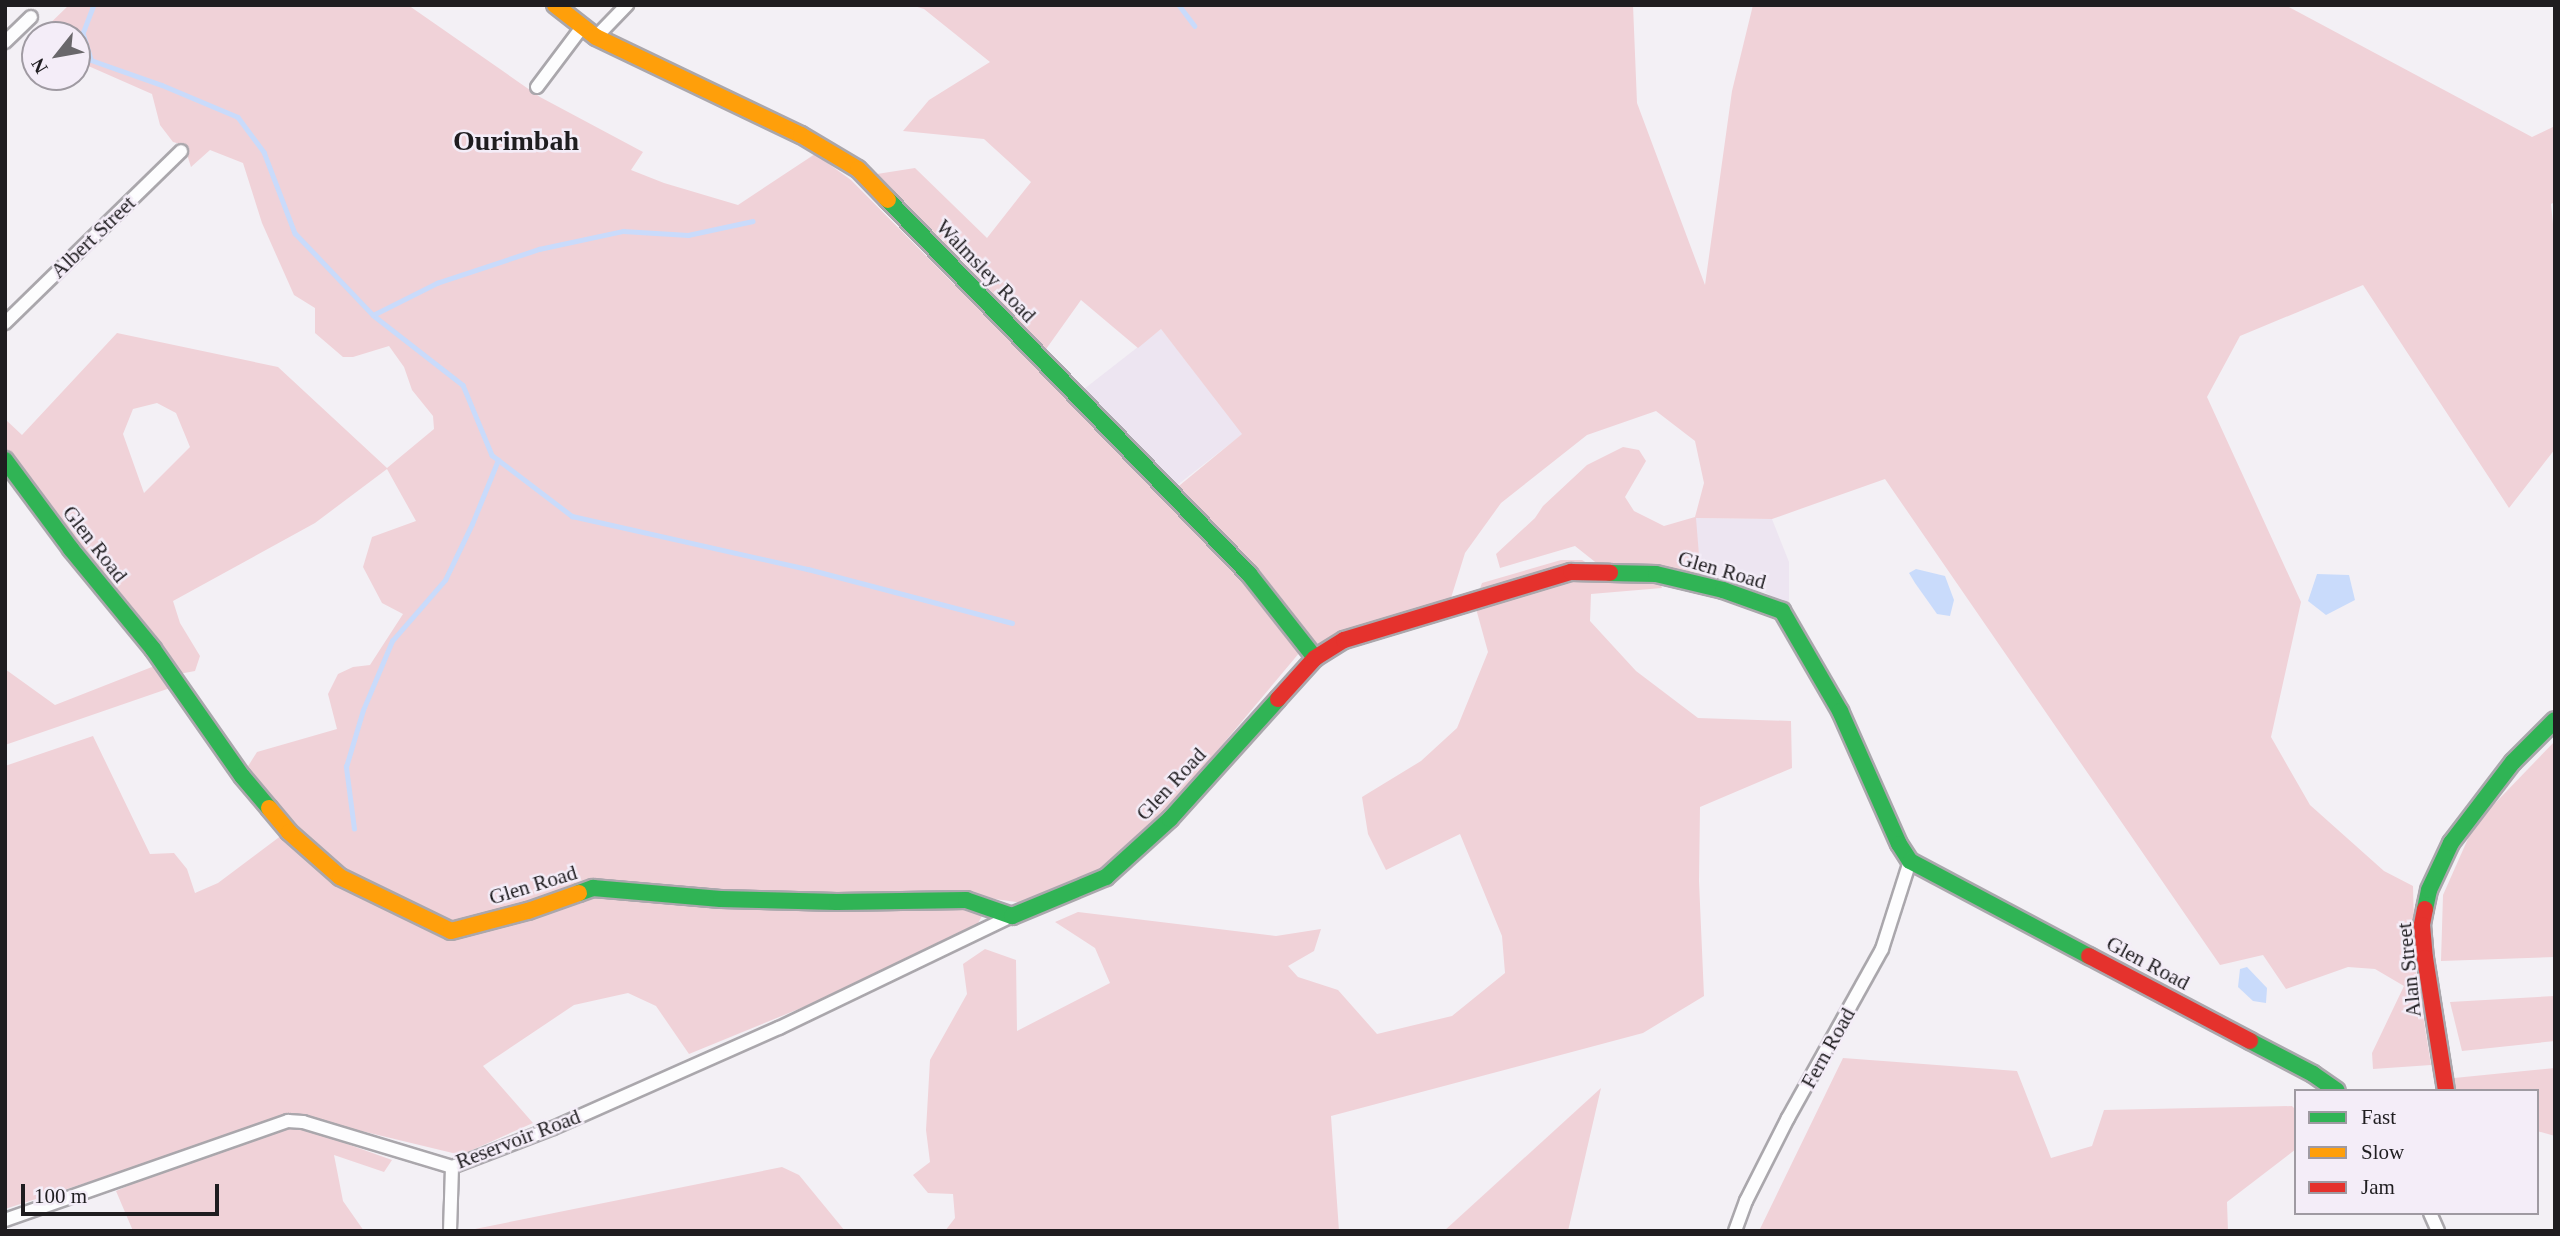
<!DOCTYPE html>
<style>
body{margin:0}
#map{position:relative;width:2560px;height:1236px;overflow:hidden;background:#f3f0f5;font-family:Georgia,serif}
div>[style]{position:absolute}
.built>*{inset:0;background:#ede5f1;transform-origin:0 0}
.green>*{inset:0;background:#f0d2d8}
.water>*{inset:0;background:#c9dbfb}
.stream>*{height:4.5px;margin:-2.25px;padding:0 2.25px;transform-origin:2.25px;border-radius:2.25px;background:#c9dbfb}
.roads{filter:drop-shadow(2px 0 #aaa7ac) drop-shadow(-2px 0 #aaa7ac) drop-shadow(0 2px #aaa7ac) drop-shadow(0 -2px #aaa7ac)}
.street>*{height:12px;margin:-6px;padding:0 6px;transform-origin:6px;border-radius:6px;background:#fdfdfe}
.fast>*{height:16px;margin:-8px;padding:0 8px;transform-origin:8px;border-radius:8px;background:#30b455}
.slow>*{height:16px;margin:-8px;padding:0 8px;transform-origin:8px;border-radius:8px;background:#ff9f0a}
.jam>*{height:16px;margin:-8px;padding:0 8px;transform-origin:8px;border-radius:8px;background:#e5322d}
span{translate:-50% -50%;white-space:nowrap;text-align:center;line-height:1.15;-webkit-text-stroke:5px #f4edf8;paint-order:stroke}
.street-label{font-size:21px;color:#1f1d20}
.district-label{font-size:28px;color:#1f1d20;font-weight:700}
.frame{position:absolute;inset:0;border:7px solid #1f1d20;pointer-events:none}
.legend{position:absolute;left:2294px;top:1089px;width:245px;height:126px;box-sizing:border-box;background:#f4edf8;border:2px solid #9f9aa2;margin:0;padding:9px 12px;list-style:none;font-size:21px;color:#1f1d20}
.legend li{display:flex;align-items:center;gap:14px;height:35px}
.legend b{width:35px;border:2px solid #9f9aa2}
.north{position:absolute;left:21px;top:21px;width:70px;height:70px;box-sizing:border-box;background:#f4edf8;border:2px solid #9f9aa2;border-radius:50%;rotate:239deg;font-size:19px;font-weight:700;line-height:28px;text-align:center;color:#1f1d20}
.north::after{content:'';display:block;margin:auto;width:24px;height:32px;background:#69676b;clip-path:polygon(50% 0,100% 100%,50% 72%,0 100%)}
.scale{position:absolute;left:21px;top:1184px;width:198px;height:32px;box-sizing:border-box;border:4px solid #1f1d20;border-top:0;padding-left:9px;font-size:21px;line-height:24px;white-space:nowrap;color:#1f1d20;-webkit-text-stroke:5px #f4edf8;paint-order:stroke}
</style>
<div id="map">
<div class="built">
<i style="left:1161px;top:329px;width:133px;height:102px;rotate:52deg"></i>
<i style="clip-path:polygon(1695px 518px,1772px 519px,1789px 562px,1789px 605px,1766px 593px,1701px 580px)"></i>
</div>
<div class="green">
<i style="clip-path:polygon(evenodd,69px 5px,408px 5px,540px 97px,643px 152px,631px 170px,664px 183px,738px 205px,815px 154px,851px 180px,1244px 577px,1300px 652px,1166px 812px,1102px 870px,1030px 904px,966px 895px,820px 898px,589px 882px,524px 907px,450px 924px,343px 871px,293px 828px,245px 771px,257px 752px,337px 729px,328px 694px,338px 674px,353px 667px,370px 665px,403px 614px,382px 603px,363px 567px,372px 537px,416px 521px,387px 469px,315px 523px,173px 601px,180px 623px,200px 656px,195px 671px,179px 674px,5px 451px,5px 419px,22px 435px,117px 333px,278px 367px,387px 468px,434px 429px,433px 416px,412px 390px,404px 367px,389px 346px,353px 357px,343px 357px,315px 333px,315px 308px,294px 295px,262px 223px,243px 163px,210px 150px,191px 167px,184px 145px,173px 142px,160px 125px,152px 94px,77px 61px,77px 35px,38px 35px,69px 5px,157px 403px,176px 413px,190px 447px,144px 493px,123px 434px,133px 409px,157px 403px)"></i>
<i style="clip-path:polygon(911px 5px,1633px 5px,1637px 103px,1705px 285px,1732px 91px,1753px 5px,2285px 5px,2532px 137px,2555px 126px,2555px 202px,2551px 204px,2555px 244px,2555px 449px,2509px 508px,2363px 285px,2240px 336px,2207px 397px,2301px 602px,2271px 737px,2310px 805px,2384px 871px,2413px 886px,2415px 966px,2431px 1065px,2373px 1069px,2372px 1053px,2404px 986px,2375px 969px,2348px 967px,2286px 989px,2263px 955px,2220px 965px,1885px 479px,1772px 519px,1696px 518px,1701px 580px,1604px 569px,1575px 546px,1500px 568px,1496px 554px,1535px 518px,1543px 506px,1587px 465px,1623px 447px,1639px 450px,1646px 461px,1625px 497px,1634px 511px,1664px 526px,1695px 517px,1704px 483px,1695px 441px,1656px 411px,1587px 435px,1501px 503px,1465px 553px,1451px 598px,1346px 633px,1315px 650px,1174px 490px,1242px 434px,1161px 329px,1138px 348px,1081px 300px,1044px 352px,966px 265px,877px 174px,915px 168px,987px 238px,1031px 182px,984px 139px,903px 131px,929px 100px,990px 62px,924px 9px)"></i>
<i style="clip-path:polygon(1561px 560px,1582px 560px,1595px 568px,1478px 594px,1482px 583px)"></i>
<i style="clip-path:polygon(1572px 577px,1659px 579px,1662px 588px,1591px 594px,1590px 621px,1636px 671px,1698px 718px,1791px 721px,1792px 768px,1700px 807px,1699px 881px,1704px 996px,1643px 1033px,1331px 1116px,1339px 1231px,945px 1231px,955px 1218px,953px 1194px,928px 1193px,913px 1175px,930px 1162px,926px 1130px,930px 1060px,967px 994px,963px 964px,985px 949px,1016px 960px,1017px 1031px,1110px 983px,1095px 948px,1055px 922px,1078px 912px,1276px 936px,1321px 929px,1314px 951px,1288px 966px,1298px 977px,1338px 990px,1377px 1034px,1452px 1016px,1505px 973px,1502px 936px,1460px 834px,1386px 870px,1368px 834px,1362px 797px,1421px 761px,1457px 728px,1488px 652px,1475px 605px)"></i>
<i style="clip-path:polygon(157px 665px,173px 687px,5px 745px,5px 669px,55px 705px)"></i>
<i style="clip-path:polygon(93px 736px,150px 854px,174px 853px,187px 869px,195px 893px,218px 883px,282px 835px,334px 883px,446px 940px,527px 918px,593px 894px,977px 907px,982px 916px,977px 925px,956px 938px,806px 1006px,689px 1054px,656px 1006px,628px 993px,574px 1005px,483px 1066px,533px 1123px,461px 1155px,295px 1115px,5px 1209px,5px 766px)"></i>
<i style="clip-path:polygon(2555px 741px,2555px 957px,2441px 961px,2443px 895px,2474px 825px)"></i>
<i style="clip-path:polygon(2555px 996px,2555px 1041px,2462px 1051px,2450px 1002px)"></i>
<i style="clip-path:polygon(1843px 1058px,2017px 1071px,2051px 1158px,2092px 1146px,2104px 1110px,2292px 1106px,2296px 1110px,2296px 1149px,2227px 1202px,2228px 1231px,1759px 1231px)"></i>
<i style="clip-path:polygon(2555px 1068px,2555px 1136px,2537px 1131px,2537px 1091px,2456px 1091px,2454px 1078px)"></i>
<i style="clip-path:polygon(1601px 1088px,1568px 1231px,1444px 1231px)"></i>
<i style="clip-path:polygon(294px 1125px,392px 1160px,384px 1172px,334px 1155px,343px 1201px,364px 1231px,133px 1231px,116px 1191px,183px 1162px)"></i>
<i style="clip-path:polygon(782px 1167px,799px 1175px,845px 1231px,465px 1231px)"></i>
</div>
<div class="water">
<i style="clip-path:polygon(1916px 569px,1945px 576px,1954px 600px,1950px 616px,1937px 614px,1915px 583px,1909px 573px)"></i>
<i style="clip-path:polygon(2317px 574px,2349px 575px,2355px 600px,2326px 615px,2308px 601px)"></i>
<i style="clip-path:polygon(2247px 967px,2267px 988px,2266px 1003px,2253px 1001px,2238px 987px,2240px 969px)"></i>
</div>
<div class="stream">
<i style="left:94px;top:5px;width:30px;rotate:111deg"></i>
<i style="left:83px;top:33px;width:28px;rotate:73deg"></i>
<i style="left:91px;top:60px;width:75px;rotate:19.4deg"></i>
<i style="left:162px;top:85px;width:82px;rotate:22.8deg"></i>
<i style="left:238px;top:117px;width:44px;rotate:53.4deg"></i>
<i style="left:264px;top:152px;width:87px;rotate:69.1deg"></i>
<i style="left:295px;top:233px;width:113px;rotate:46.4deg"></i>
<i style="left:373px;top:315px;width:114px;rotate:37.9deg"></i>
<i style="left:463px;top:385px;width:76px;rotate:67.5deg"></i>
<i style="left:492px;top:455px;width:101px;rotate:37.3deg"></i>
<i style="left:572px;top:516px;width:242px;rotate:12.7deg"></i>
<i style="left:808px;top:569px;width:211px;rotate:14.8deg"></i>
<i style="left:1179px;top:5px;width:26px;rotate:53deg"></i>
<i style="left:373px;top:315px;width:72px;rotate:-26.6deg"></i>
<i style="left:437px;top:283px;width:108px;rotate:-18.4deg"></i>
<i style="left:539px;top:249px;width:86px;rotate:-12.1deg"></i>
<i style="left:623px;top:231px;width:65px;rotate:3.5deg"></i>
<i style="left:688px;top:235px;width:66px;rotate:-12.2deg"></i>
<i style="left:354px;top:829px;width:63px;rotate:-97.4deg"></i>
<i style="left:346px;top:767px;width:59px;rotate:-73.4deg"></i>
<i style="left:363px;top:710px;width:75px;rotate:-67.2deg"></i>
<i style="left:392px;top:641px;width:81px;rotate:-49deg"></i>
<i style="left:445px;top:580px;width:62px;rotate:-64.3deg"></i>
<i style="left:472px;top:524px;width:69px;rotate:-67.9deg"></i>
</div>
<div class="roads">
<div class="street">
<i style="left:596px;top:37px;width:45px;rotate:-45.9deg"></i>
<i style="left:5px;top:42px;width:36px;rotate:-44deg"></i>
<i style="left:537px;top:87px;width:75px;rotate:-53.1deg"></i>
<i style="left:5px;top:323px;width:246px;rotate:-44.3deg"></i>
<i style="left:2430px;top:1213px;width:20px;rotate:66deg"></i>
<i style="left:5px;top:1220px;width:300px;rotate:-19.3deg"></i>
<i style="left:288px;top:1121px;width:15px;rotate:4deg"></i>
<i style="left:303px;top:1122px;width:156px;rotate:16.8deg"></i>
<i style="left:452px;top:1167px;width:108px;rotate:-21.1deg"></i>
<i style="left:553px;top:1128px;width:247px;rotate:-23.9deg"></i>
<i style="left:779px;top:1028px;width:259px;rotate:-25.7deg"></i>
<i style="left:450px;top:1231px;width:64px;rotate:-88.2deg"></i>
<i style="left:1735px;top:1231px;width:32px;rotate:-70deg"></i>
<i style="left:1746px;top:1201px;width:93px;rotate:-63.2deg"></i>
<i style="left:1788px;top:1118px;width:193px;rotate:-60.9deg"></i>
<i style="left:1882px;top:949px;width:92px;rotate:-72.3deg"></i>
</div>
<div class="fast">
<i style="left:888px;top:200px;width:520px;rotate:46.01deg"></i>
<i style="left:1249px;top:574px;width:107px;rotate:51.8deg"></i>
<i style="left:5px;top:460px;width:111px;rotate:53.4deg"></i>
<i style="left:71px;top:549px;width:129px;rotate:50.6deg"></i>
<i style="left:153px;top:649px;width:155px;rotate:55deg"></i>
<i style="left:242px;top:776px;width:42px;rotate:49.8deg"></i>
<i style="left:1610px;top:573px;width:46px;rotate:1.2deg"></i>
<i style="left:1656px;top:574px;width:69px;rotate:13.4deg"></i>
<i style="left:1723px;top:590px;width:63px;rotate:19.6deg"></i>
<i style="left:1782px;top:611px;width:116px;rotate:59.9deg"></i>
<i style="left:1840px;top:711px;width:145px;rotate:66.1deg"></i>
<i style="left:1899px;top:844px;width:20px;rotate:57deg"></i>
<i style="left:1910px;top:861px;width:203px;rotate:28deg"></i>
<i style="left:579px;top:893px;width:15px;rotate:-20deg"></i>
<i style="left:593px;top:888px;width:128px;rotate:4.9deg"></i>
<i style="left:721px;top:899px;width:116px;rotate:1.5deg"></i>
<i style="left:837px;top:902px;width:129px;rotate:-0.9deg"></i>
<i style="left:966px;top:900px;width:49px;rotate:19.2deg"></i>
<i style="left:1012px;top:916px;width:102px;rotate:-22.5deg"></i>
<i style="left:1106px;top:877px;width:86px;rotate:-42.2deg"></i>
<i style="left:1170px;top:819px;width:161px;rotate:-48deg"></i>
<i style="left:2425px;top:909px;width:19px;rotate:-78deg"></i>
<i style="left:2429px;top:890px;width:52px;rotate:-64.9deg"></i>
<i style="left:2451px;top:843px;width:102px;rotate:-52.6deg"></i>
<i style="left:2513px;top:762px;width:59px;rotate:-45deg"></i>
<i style="left:2250px;top:1041px;width:71px;rotate:27.6deg"></i>
<i style="left:2313px;top:1074px;width:29px;rotate:35deg"></i>
</div>
<div class="slow">
<i style="left:555px;top:5px;width:52px;rotate:38deg"></i>
<i style="left:596px;top:37px;width:227px;rotate:25.6deg"></i>
<i style="left:801px;top:135px;width:66px;rotate:30.8deg"></i>
<i style="left:858px;top:169px;width:43px;rotate:45.9deg"></i>
<i style="left:269px;top:808px;width:31px;rotate:50deg"></i>
<i style="left:289px;top:832px;width:68px;rotate:41.4deg"></i>
<i style="left:340px;top:877px;width:123px;rotate:25.9deg"></i>
<i style="left:451px;top:931px;width:80px;rotate:-14.6deg"></i>
<i style="left:528px;top:911px;width:54px;rotate:-19.4deg"></i>
</div>
<div class="jam">
<i style="left:1278px;top:699px;width:55px;rotate:-47.9deg"></i>
<i style="left:1315px;top:658px;width:34px;rotate:-32deg"></i>
<i style="left:1344px;top:640px;width:237px;rotate:-16.7deg"></i>
<i style="left:1571px;top:572px;width:39px;rotate:1deg"></i>
<i style="left:2425px;top:909px;width:16px;rotate:101deg"></i>
<i style="left:2422px;top:925px;width:33px;rotate:85deg"></i>
<i style="left:2425px;top:958px;width:135px;rotate:81deg"></i>
<i style="left:2089px;top:956px;width:182px;rotate:27.8deg"></i>
</div>
</div>
<div class="street-label">
<span style="left:93px;top:237px;rotate:-44deg">Albert Street</span>
<span style="left:986px;top:271px;rotate:46deg">Walmsley Road</span>
<span style="left:95px;top:544px;rotate:52deg">Glen Road</span>
<span style="left:1722px;top:570px;rotate:16deg">Glen Road</span>
<span style="left:1171px;top:784px;rotate:-47deg">Glen Road</span>
<span style="left:533px;top:885px;rotate:-17deg">Glen Road</span>
<span style="left:2148px;top:963px;rotate:28deg">Glen Road</span>
<span style="left:2409px;top:970px;rotate:-96deg">Alan Street</span>
<span style="left:1828px;top:1048px;rotate:-61deg">Fern Road</span>
<span style="left:518px;top:1139px;rotate:-21deg">Reservoir Road</span>
</div>
<div class="district-label">
<span style="left:516px;top:141px">Ourimbah</span>
</div>
<div class="frame"></div>
<ul class="legend">
<li><b style="height:9px;background:#30b455"></b>Fast</li>
<li><b style="height:9px;background:#ff9f0a"></b>Slow</li>
<li><b style="height:9px;background:#e5322d"></b>Jam</li>
</ul>
<div class="north">N</div>
<div class="scale">100 m</div>
</div>
